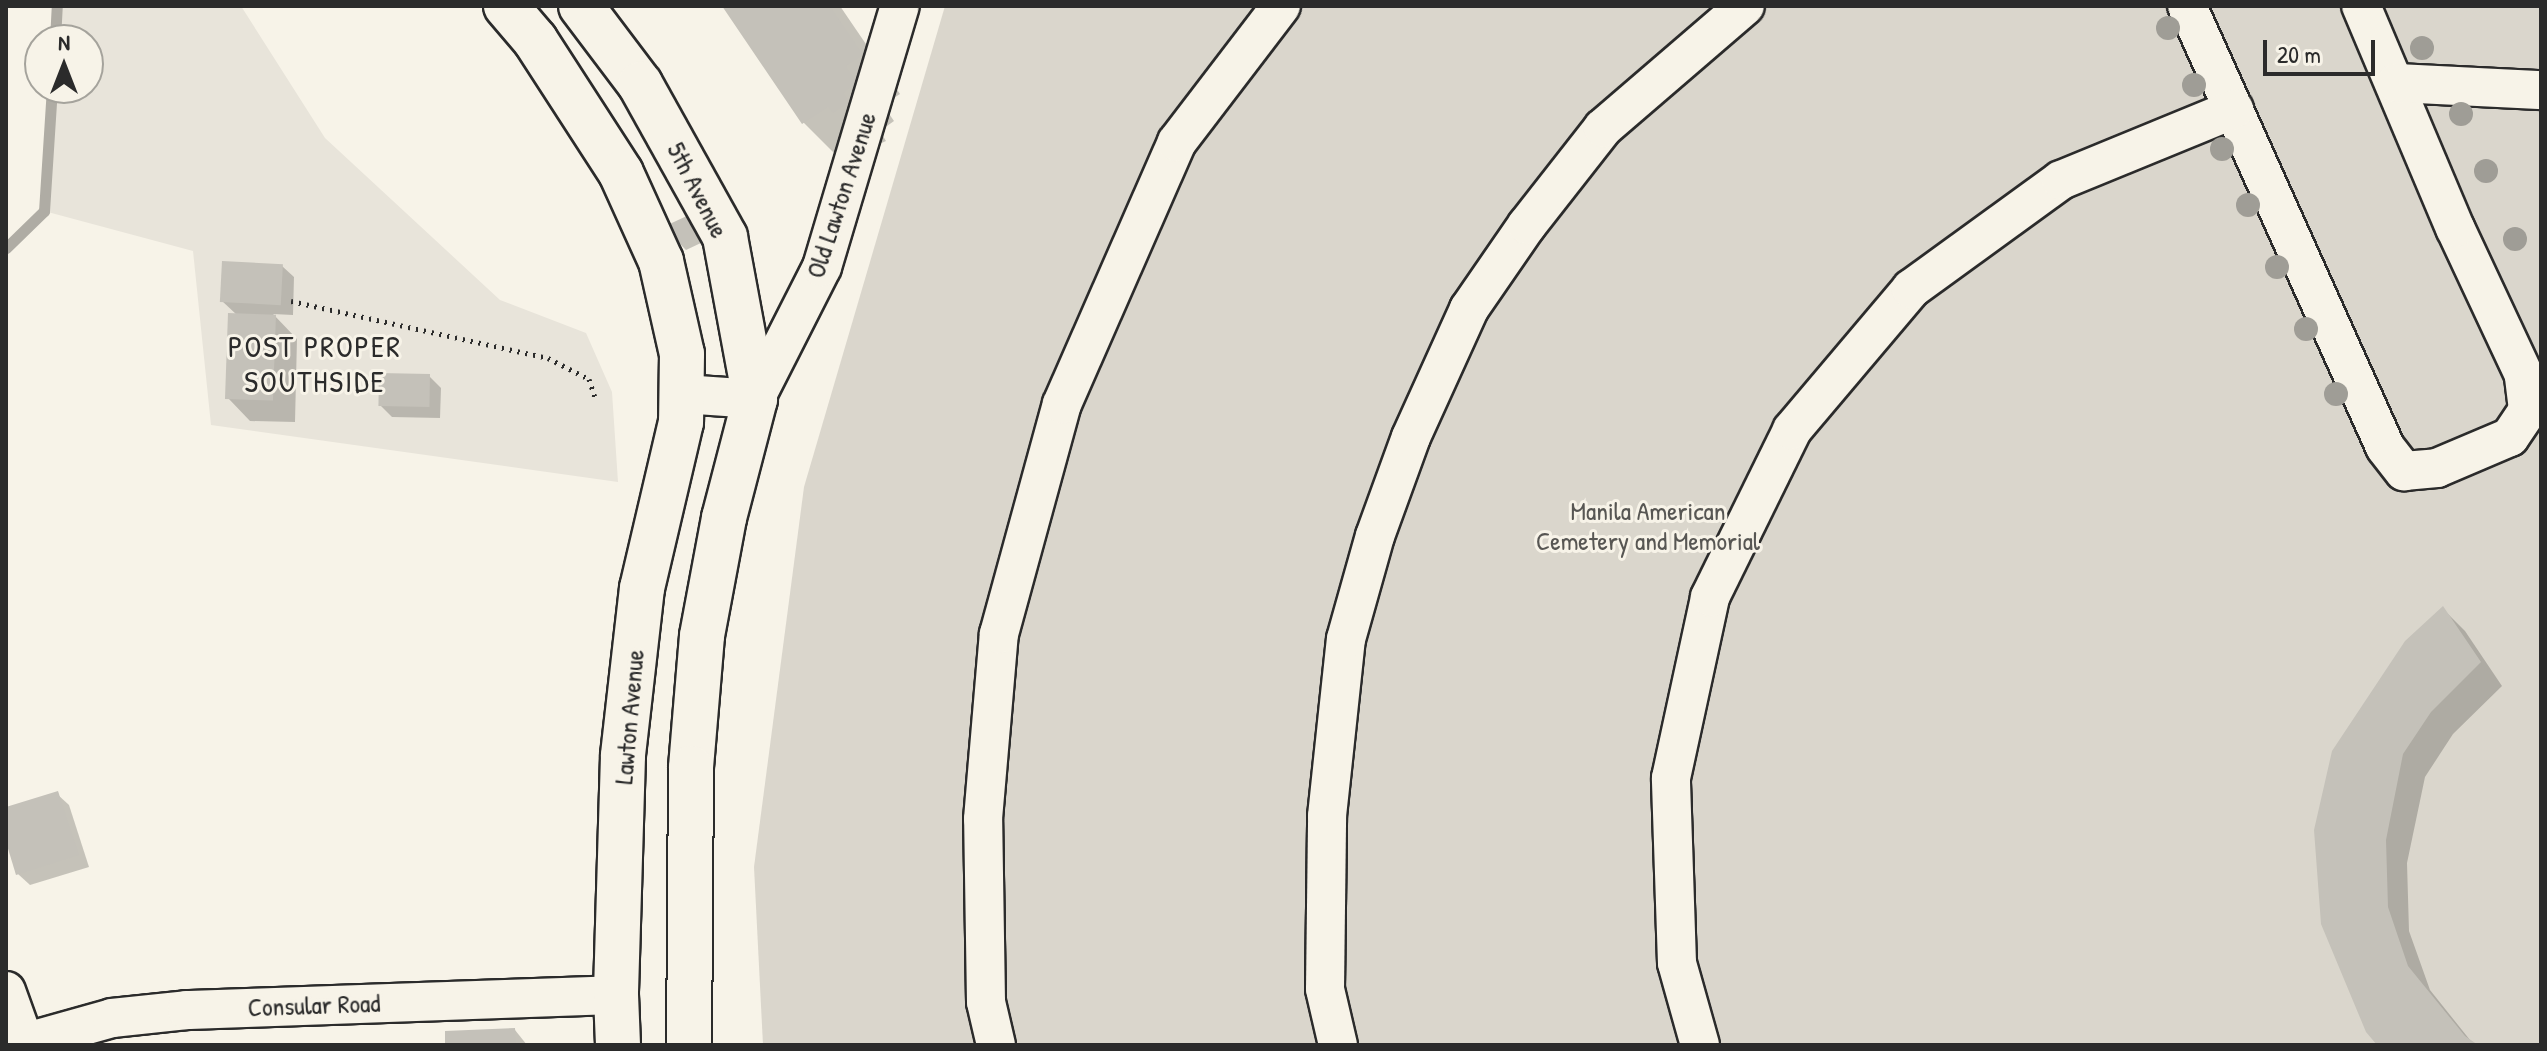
<!DOCTYPE html>
<style>
body{margin:0}
#map{position:relative;width:2547px;height:1051px;overflow:hidden;background:#f7f3e8;font-family:"Patrick Hand",sans-serif}
div>[style]{position:absolute}
.built>*{inset:0;background:#e8e4da}
.green>*{inset:0;background:#dad6cc}
.shadow>*{inset:0;background:#0003}
.stream>*{height:11px;margin:-5.5px;padding:0 5.5px;transform-origin:5.5px;border-radius:5.5px;background:#afaca4}
.building>*{inset:0;background:#c4c1b9;transform-origin:0 0}
.path>*{height:5px;margin-top:-2.5px;transform-origin:0;background:repeating-linear-gradient(90deg,#2b2b2b 0 2px,transparent 0 8px)}
.roads{filter:drop-shadow(2px 0 #2b2b2b) drop-shadow(-2px 0 #2b2b2b) drop-shadow(0 2px #2b2b2b) drop-shadow(0 -2px #2b2b2b)}
.minor>*{height:38px;margin:-19px;padding:0 19px;transform-origin:19px;border-radius:19px;background:#f7f3e8}
.major>*{height:44px;margin:-22px;padding:0 22px;transform-origin:22px;border-radius:22px;background:#f7f3e8}
.trees>*{width:24px;height:24px;margin:-12px;border-radius:50%;background:#9f9d96}
span{translate:-50% -50%;white-space:nowrap;text-align:center;line-height:1.15;-webkit-text-stroke:6px #f7f3e8;paint-order:stroke}
.street-label{font-size:26px;color:#2b2b2b}
.park-label{font-size:26px;color:#575653}
.quarter-label{font-size:30px;color:#2b2b2b;letter-spacing:2px}
.frame{position:absolute;inset:0;border:8px solid #2b2b2b;pointer-events:none}
.north{position:absolute;left:24px;top:24px;width:80px;height:80px;box-sizing:border-box;background:#f7f3e8;border:2px solid #a5a39c;border-radius:50%;rotate:0deg;font-size:22px;font-weight:700;line-height:32px;text-align:center;color:#2b2b2b}
.north::after{content:'';display:block;margin:auto;width:28px;height:36px;background:#2b2b2b;clip-path:polygon(50% 0,100% 100%,50% 72%,0 100%)}
.scale{position:absolute;left:2263px;top:40px;width:112px;height:36px;box-sizing:border-box;border:4px solid #2b2b2b;border-top:0;padding-left:10px;font-size:24px;line-height:28px;white-space:nowrap;color:#2b2b2b;-webkit-text-stroke:6px #f7f3e8;paint-order:stroke}
</style>
<div id="map">
<div class="built">
<i style="clip-path:polygon(57px 6px,241px 6px,325px 138px,500px 300px,586px 333px,612px 392px,618px 482px,211px 425px,193px 251px,44px 211px,52px 88px,88px 88px,88px 40px,55px 40px)"></i>
</div>
<div class="green">
<i style="clip-path:polygon(945px 6px,2541px 6px,2541px 1045px,763px 1045px,754px 867px,804px 487px)"></i>
</div>
<div class="shadow">
<i style="clip-path:polygon(725px 6px,840px 6px,900px 94px,883px 105px,894px 121px,880px 131px,886px 141px,842px 161px,804px 123px)"></i>
<i style="clip-path:polygon(694px 223px,703px 242px,686px 250px,680px 244px)"></i>
<i style="clip-path:polygon(282px 266px,294px 277px,293px 315px,273px 314px,297px 339px,295px 422px,250px 421px,228px 398px,237px 315px,222px 301px)"></i>
<i style="clip-path:polygon(429px 376px,441px 388px,440px 418px,392px 417px,380px 405px)"></i>
<i style="clip-path:polygon(2443px 609px,2465px 631px,2502px 686px,2453px 734px,2425px 777px,2407px 863px,2409px 931px,2430px 990px,2474px 1045px,2380px 1045px,2338px 963px)"></i>
<i style="clip-path:polygon(57px 794px,69px 805px,89px 867px,30px 885px,18px 874px,6px 836px,6px 810px)"></i>
<i style="clip-path:polygon(515px 1030px,527px 1045px,447px 1045px)"></i>
</div>
<div class="stream">
<i style="left:55px;top:40px;width:34px;rotate:-87deg"></i>
<i style="left:6px;top:248px;width:53px;rotate:-44.2deg"></i>
<i style="left:44px;top:211px;width:123px;rotate:-86.3deg"></i>
</div>
<div class="building">
<i style="clip-path:polygon(722px 6px,830px 6px,863px 55px,846px 66px,857px 83px,843px 93px,850px 102px,833px 113px,828px 107px,802px 124px)"></i>
<i style="left:689px;top:215px;width:23px;height:22px;rotate:65deg"></i>
<i style="left:222px;top:261px;width:61px;height:41px;rotate:3deg"></i>
<i style="left:228px;top:313px;width:48px;height:86px;rotate:2deg"></i>
<i style="left:379px;top:373px;width:51px;height:33px;rotate:1deg"></i>
<i style="clip-path:polygon(2443px 606px,2481px 662px,2431px 712px,2403px 754px,2386px 840px,2388px 907px,2408px 966px,2465px 1036px,2478px 1045px,2377px 1045px,2366px 1032px,2321px 924px,2314px 830px,2332px 751px,2405px 641px)"></i>
<i style="clip-path:polygon(58px 791px,79px 855px,16px 875px,6px 842px,6px 807px)"></i>
<i style="clip-path:polygon(515px 1028px,516px 1045px,445px 1045px,445px 1031px)"></i>
</div>
<div class="path">
<i style="left:291px;top:301px;width:263px;rotate:12.5deg"></i>
<i style="left:548px;top:358px;width:46px;rotate:27.1deg"></i>
<i style="left:589px;top:379px;width:19px;rotate:72deg"></i>
</div>
<div class="roads">
<div class="minor">
<i style="left:2187px;top:6px;width:483px;rotate:65.8deg"></i>
<i style="left:2385px;top:447px;width:31px;rotate:52deg"></i>
<i style="left:2404px;top:471px;width:33px;rotate:-5deg"></i>
<i style="left:2437px;top:468px;width:79px;rotate:-23deg"></i>
<i style="left:2510px;top:437px;width:32px;rotate:-56deg"></i>
<i style="left:2528px;top:410px;width:35px;rotate:-97deg"></i>
<i style="left:2524px;top:375px;width:162px;rotate:-115.1deg"></i>
<i style="left:2455px;top:228px;width:241px;rotate:-112.9deg"></i>
<i style="left:2396px;top:83px;width:145px;rotate:2.8deg"></i>
<i style="left:683px;top:394px;width:72px;rotate:4deg"></i>
<i style="left:755px;top:399px;width:148px;rotate:-63.1deg"></i>
<i style="left:822px;top:267px;width:272px;rotate:-73.4deg"></i>
<i style="left:6px;top:991px;width:53px;rotate:70.2deg"></i>
<i style="left:16px;top:1045px;width:100px;rotate:-15.7deg"></i>
<i style="left:112px;top:1018px;width:75px;rotate:-6.1deg"></i>
<i style="left:187px;top:1010px;width:429px;rotate:-2deg"></i>
<i style="left:996px;top:1045px;width:44px;rotate:-103.1deg"></i>
<i style="left:986px;top:1002px;width:183px;rotate:-90.9deg"></i>
<i style="left:983px;top:819px;width:186px;rotate:-85.1deg"></i>
<i style="left:999px;top:634px;width:238px;rotate:-74.7deg"></i>
<i style="left:1062px;top:404px;width:286px;rotate:-66.3deg"></i>
<i style="left:1177px;top:142px;width:171px;rotate:-52.6deg"></i>
<i style="left:1338px;top:1045px;width:57px;rotate:-103.1deg"></i>
<i style="left:1325px;top:989px;width:173px;rotate:-89.3deg"></i>
<i style="left:1327px;top:816px;width:178px;rotate:-83.9deg"></i>
<i style="left:1346px;top:639px;width:107px;rotate:-74.3deg"></i>
<i style="left:1375px;top:536px;width:105px;rotate:-70deg"></i>
<i style="left:1411px;top:437px;width:141px;rotate:-65.6deg"></i>
<i style="left:1469px;top:309px;width:102px;rotate:-55.4deg"></i>
<i style="left:1527px;top:225px;width:123px;rotate:-51.9deg"></i>
<i style="left:1603px;top:128px;width:187px;rotate:-40.7deg"></i>
<i style="left:1700px;top:1045px;width:85px;rotate:-105.7deg"></i>
<i style="left:1677px;top:963px;width:185px;rotate:-91.9deg"></i>
<i style="left:1671px;top:778px;width:185px;rotate:-77.8deg"></i>
<i style="left:1710px;top:597px;width:186px;rotate:-63.8deg"></i>
<i style="left:1792px;top:430px;width:185px;rotate:-49.8deg"></i>
<i style="left:1911px;top:289px;width:185px;rotate:-36deg"></i>
<i style="left:2061px;top:180px;width:187px;rotate:-22.3deg"></i>
</div>
<div class="major">
<i style="left:506px;top:6px;width:45px;rotate:49.5deg"></i>
<i style="left:535px;top:40px;width:158px;rotate:57.1deg"></i>
<i style="left:621px;top:173px;width:97px;rotate:65.6deg"></i>
<i style="left:661px;top:261px;width:95px;rotate:77.3deg"></i>
<i style="left:682px;top:354px;width:68px;rotate:90.8deg"></i>
<i style="left:681px;top:422px;width:171px;rotate:103.2deg"></i>
<i style="left:642px;top:588px;width:169px;rotate:96.5deg"></i>
<i style="left:623px;top:756px;width:239px;rotate:91.7deg"></i>
<i style="left:616px;top:995px;width:50px;rotate:87.7deg"></i>
<i style="left:581px;top:6px;width:98px;rotate:52.9deg"></i>
<i style="left:640px;top:84px;width:175px;rotate:60.9deg"></i>
<i style="left:725px;top:237px;width:165px;rotate:79.5deg"></i>
<i style="left:755px;top:399px;width:123px;rotate:104.6deg"></i>
<i style="left:724px;top:518px;width:120px;rotate:100.6deg"></i>
<i style="left:702px;top:636px;width:132px;rotate:94.8deg"></i>
<i style="left:691px;top:768px;width:277px;rotate:90.4deg"></i>
</div>
</div>
<div class="trees">
<i style="left:2168px;top:28px"></i>
<i style="left:2422px;top:48px"></i>
<i style="left:2194px;top:85px"></i>
<i style="left:2461px;top:114px"></i>
<i style="left:2222px;top:149px"></i>
<i style="left:2486px;top:171px"></i>
<i style="left:2248px;top:205px"></i>
<i style="left:2515px;top:239px"></i>
<i style="left:2277px;top:267px"></i>
<i style="left:2306px;top:329px"></i>
<i style="left:2336px;top:394px"></i>
</div>
<div class="street-label">
<span style="left:698px;top:190px;rotate:63deg">5th Avenue</span>
<span style="left:841px;top:195px;rotate:-72deg">Old Lawton Avenue</span>
<span style="left:629px;top:717px;rotate:-85deg">Lawton Avenue</span>
<span style="left:314px;top:1005px;rotate:-2deg">Consular Road</span>
</div>
<div class="park-label">
<span style="left:1648px;top:526px">Manila American<br>Cemetery and Memorial</span>
</div>
<div class="quarter-label">
<span style="left:315px;top:363px">POST PROPER<br>SOUTHSIDE</span>
</div>
<div class="frame"></div>
<div class="north">N</div>
<div class="scale">20 m</div>
</div>
